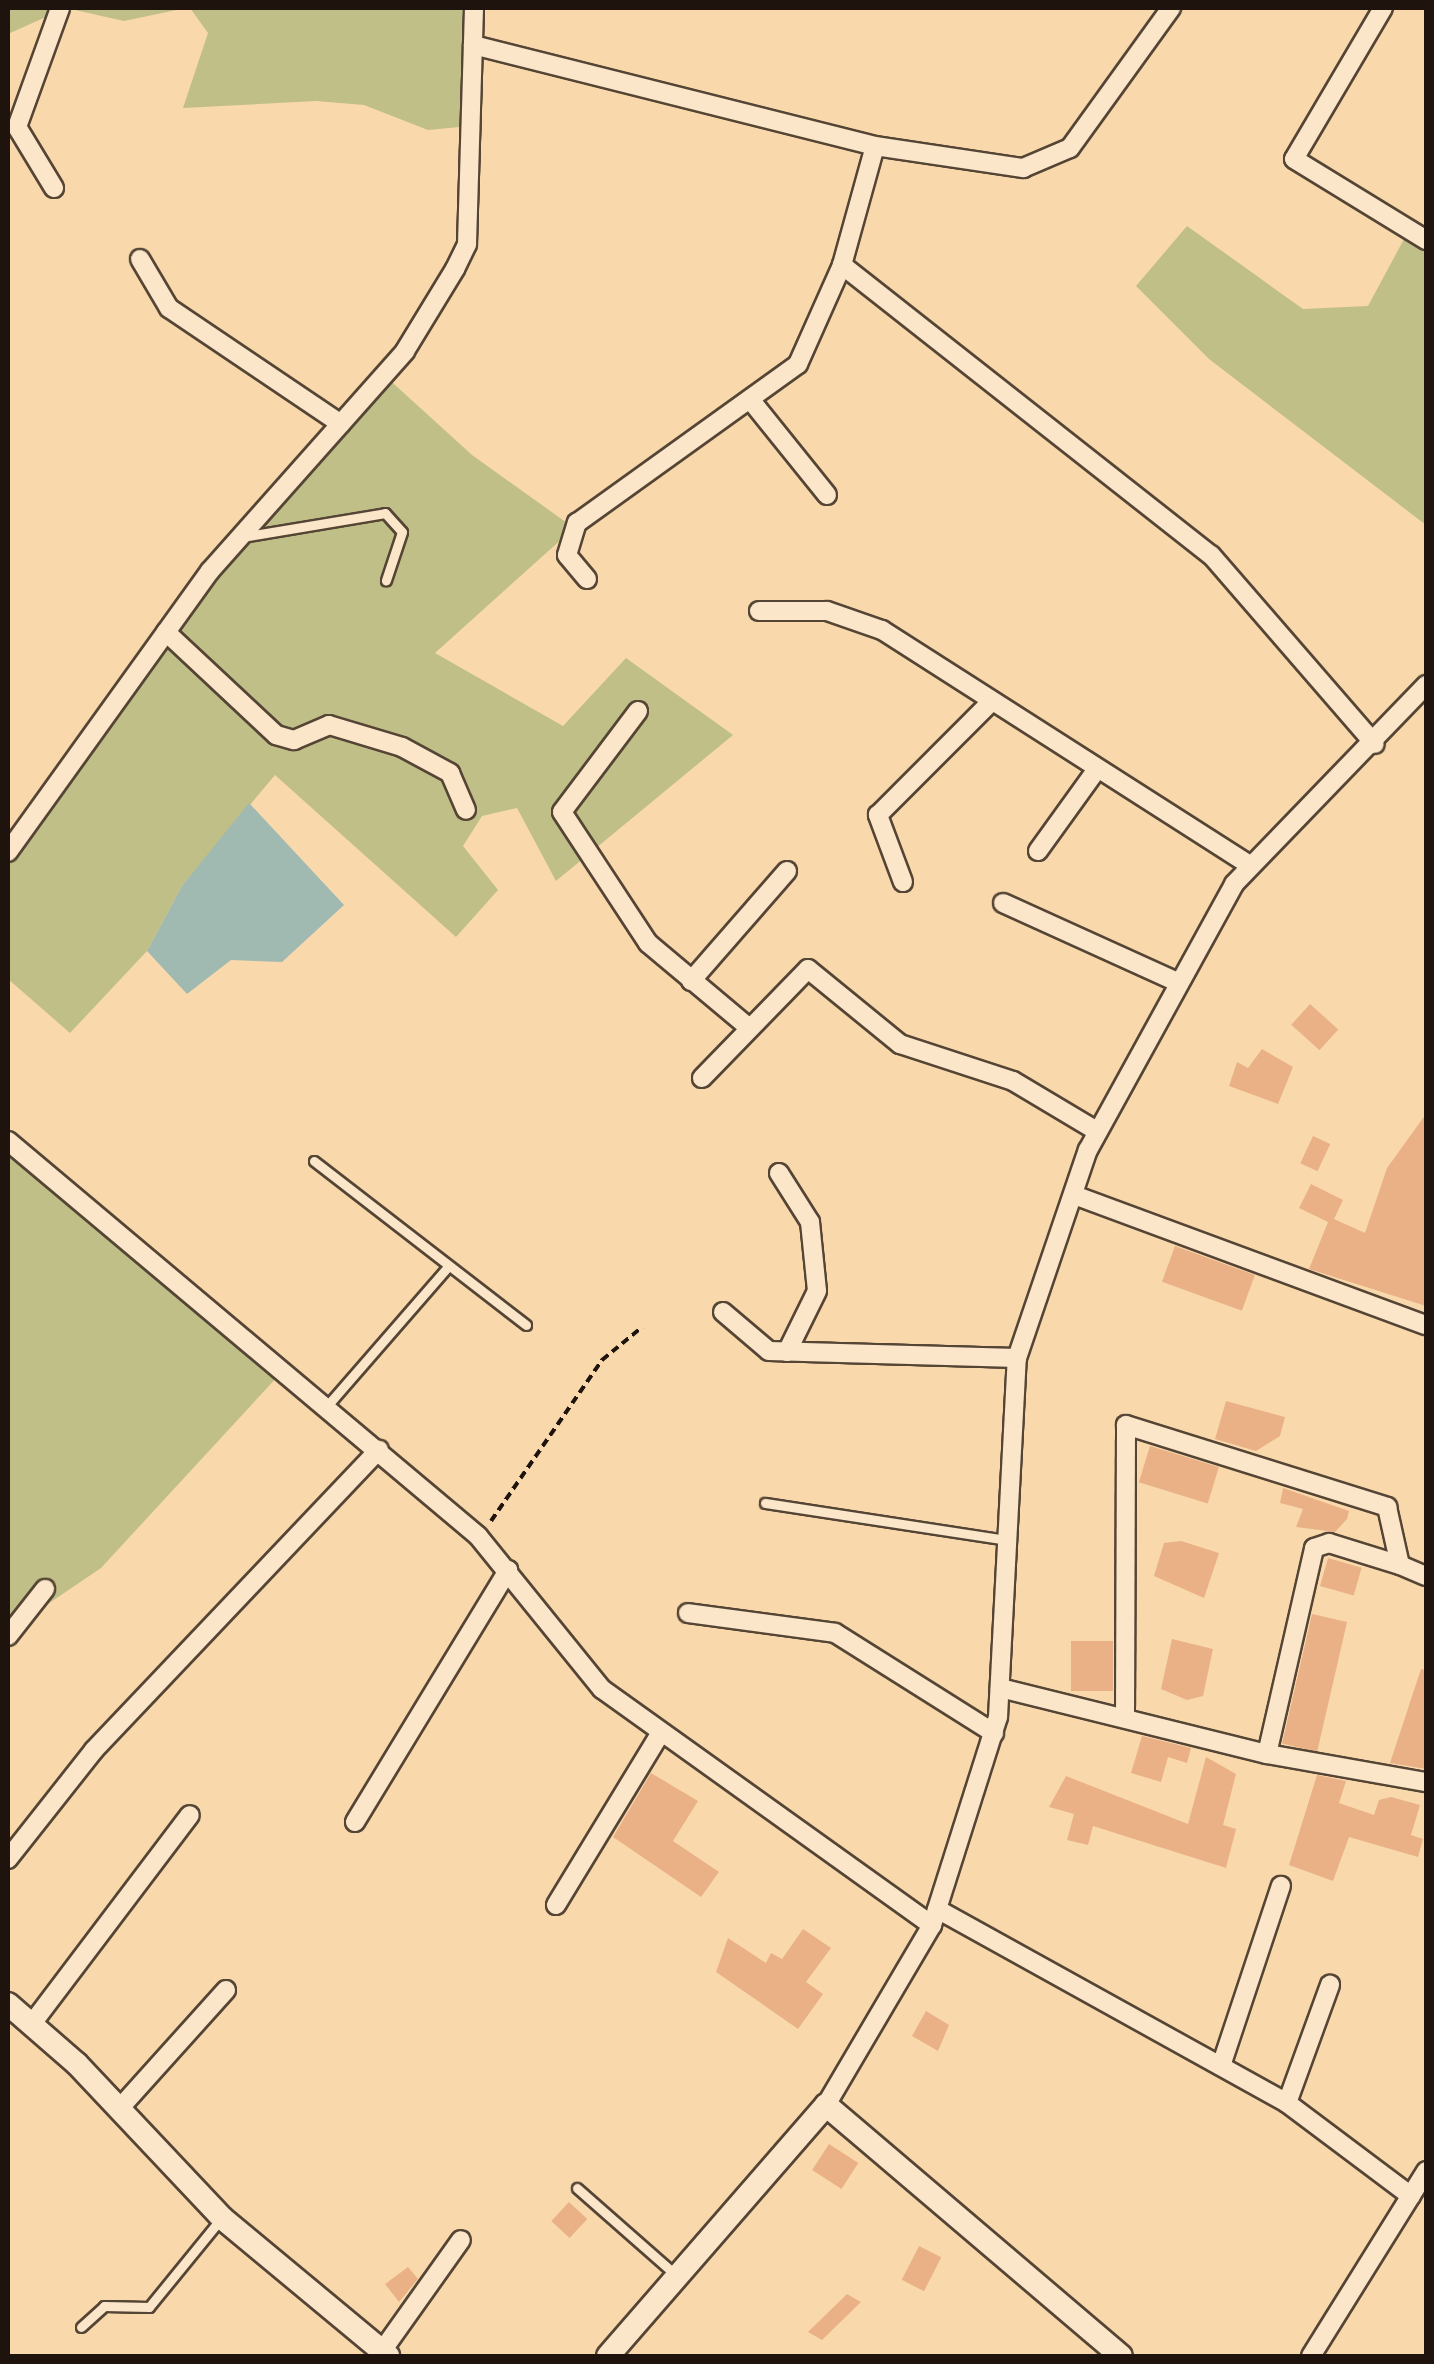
<!DOCTYPE html>
<style>
body{margin:0}
#map{position:relative;width:1434px;height:2364px;overflow:hidden;background:#f9d9ac;font-family:Alegreya,serif}
div>[style]{position:absolute}
.green>*{inset:0;background:#c0bf88}
.water>*{inset:0;background:#a0b9b1}
.building>*{inset:0;background:#eab186;transform-origin:0 0}
.path>*{height:4px;margin-top:-2px;transform-origin:0;background:repeating-linear-gradient(90deg,#1e140d 0 8px,transparent 0 13px)}
.roads{filter:drop-shadow(2px 0 #554535) drop-shadow(-2px 0 #554535) drop-shadow(0 2px #554535) drop-shadow(0 -2px #554535)}
.service>*{height:9px;margin:-4.5px;padding:0 4.5px;transform-origin:4.5px;border-radius:4.5px;background:#fbe6c9}
.minor>*{height:18px;margin:-9px;padding:0 9px;transform-origin:9px;border-radius:9px;background:#fbe6c9}
.tertiary>*{height:22px;margin:-11px;padding:0 11px;transform-origin:11px;border-radius:11px;background:#fbe6c9}
span{translate:-50% -50%;white-space:nowrap;text-align:center;line-height:1.15;-webkit-text-stroke:8px #fbe6c9;paint-order:stroke}
.frame{position:absolute;inset:0;border:10px solid #1e140d;pointer-events:none}
</style>
<div id="map">
<div class="green">
<i style="clip-path:polygon(8px 8px,186px 8px,124px 21px,66px 8px,8px 34px)"></i>
<i style="clip-path:polygon(190px 8px,474px 8px,470px 126px,428px 130px,364px 105px,316px 101px,183px 108px,208px 33px)"></i>
<i style="clip-path:polygon(1187px 226px,1303px 309px,1368px 306px,1411px 226px,1426px 231px,1426px 525px,1209px 359px,1136px 286px)"></i>
<i style="clip-path:polygon(383px 374px,472px 455px,574px 528px,435px 653px,563px 726px,626px 658px,733px 735px,556px 881px,517px 808px,482px 816px,463px 846px,498px 890px,456px 937px,275px 775px,182px 886px,147px 951px,70px 1033px,8px 979px,8px 864px,220px 573px)"></i>
<i style="clip-path:polygon(8px 1156px,279px 1375px,101px 1568px,8px 1631px)"></i>
</div>
<div class="water">
<i style="clip-path:polygon(249px 803px,344px 905px,282px 962px,231px 960px,187px 994px,147px 951px,182px 886px)"></i>
</div>
<div class="building">
<i style="left:1310px;top:1004px;width:38px;height:28px;rotate:42deg"></i>
<i style="clip-path:polygon(1262px 1049px,1293px 1067px,1278px 1104px,1229px 1086px,1237px 1062px,1248px 1068px)"></i>
<i style="clip-path:polygon(1426px 1114px,1426px 1306px,1309px 1269px,1328px 1222px,1299px 1208px,1311px 1184px,1343px 1200px,1334px 1219px,1365px 1233px,1387px 1168px)"></i>
<i style="left:1313px;top:1136px;width:19px;height:30px;rotate:25deg"></i>
<i style="left:1175px;top:1246px;width:85px;height:38px;rotate:20deg"></i>
<i style="clip-path:polygon(1226px 1401px,1285px 1417px,1280px 1436px,1256px 1451px,1215px 1439px)"></i>
<i style="left:1150px;top:1446px;width:72px;height:38px;rotate:17deg"></i>
<i style="clip-path:polygon(1283px 1488px,1349px 1511px,1347px 1519px,1335px 1532px,1296px 1527px,1303px 1509px,1280px 1503px)"></i>
<i style="clip-path:polygon(1181px 1541px,1219px 1553px,1204px 1598px,1154px 1576px,1164px 1543px)"></i>
<i style="left:1328px;top:1558px;width:35px;height:29px;rotate:16deg"></i>
<i style="left:1312px;top:1614px;width:36px;height:133px;rotate:13deg"></i>
<i style="clip-path:polygon(1172px 1639px,1213px 1649px,1203px 1696px,1187px 1700px,1161px 1689px)"></i>
<i style="left:1113px;top:1641px;width:50px;height:42px;rotate:90deg"></i>
<i style="clip-path:polygon(1421px 1669px,1426px 1670px,1426px 1769px,1390px 1763px)"></i>
<i style="clip-path:polygon(1142px 1736px,1191px 1748px,1187px 1763px,1168px 1757px,1161px 1782px,1131px 1773px)"></i>
<i style="clip-path:polygon(1206px 1757px,1236px 1774px,1223px 1825px,1236px 1829px,1226px 1868px,1093px 1826px,1088px 1845px,1067px 1840px,1074px 1814px,1049px 1807px,1066px 1776px,1188px 1824px)"></i>
<i style="clip-path:polygon(651px 1773px,698px 1801px,673px 1841px,719px 1872px,701px 1897px,613px 1837px)"></i>
<i style="clip-path:polygon(1317px 1775px,1346px 1781px,1339px 1803px,1374px 1815px,1379px 1800px,1391px 1797px,1420px 1805px,1411px 1835px,1423px 1839px,1418px 1857px,1349px 1837px,1333px 1881px,1289px 1865px)"></i>
<i style="clip-path:polygon(803px 1929px,831px 1948px,806px 1982px,823px 1994px,798px 2029px,716px 1972px,728px 1938px,766px 1963px,771px 1953px,782px 1959px)"></i>
<i style="clip-path:polygon(926px 2011px,949px 2025px,938px 2051px,912px 2036px)"></i>
<i style="left:829px;top:2144px;width:35px;height:31px;rotate:33deg"></i>
<i style="left:569px;top:2202px;width:25px;height:26px;rotate:43deg"></i>
<i style="left:919px;top:2246px;width:25px;height:38px;rotate:27deg"></i>
<i style="clip-path:polygon(408px 2267px,418px 2279px,399px 2302px,385px 2284px)"></i>
<i style="clip-path:polygon(847px 2294px,861px 2302px,822px 2340px,808px 2332px)"></i>
</div>
<div class="path">
<i style="left:491px;top:1521px;width:196px;rotate:-55.4deg"></i>
<i style="left:602px;top:1360px;width:52px;rotate:-39.5deg"></i>
</div>
<div class="roads">
<div class="service">
<i style="left:242px;top:537px;width:145px;rotate:-9.5deg"></i>
<i style="left:385px;top:513px;width:25px;rotate:48deg"></i>
<i style="left:402px;top:532px;width:51px;rotate:108.4deg"></i>
<i style="left:314px;top:1161px;width:268px;rotate:37.7deg"></i>
<i style="left:326px;top:1407px;width:184px;rotate:-49deg"></i>
<i style="left:765px;top:1503px;width:246px;rotate:8.7deg"></i>
<i style="left:577px;top:2188px;width:130px;rotate:41.3deg"></i>
<i style="left:81px;top:2327px;width:31px;rotate:-42deg"></i>
<i style="left:104px;top:2306px;width:45px;rotate:1.3deg"></i>
<i style="left:149px;top:2307px;width:112px;rotate:-50.8deg"></i>
</div>
<div class="minor">
<i style="left:1383px;top:8px;width:175px;rotate:120.5deg"></i>
<i style="left:1294px;top:159px;width:155px;rotate:31.5deg"></i>
<i style="left:473px;top:45px;width:414px;rotate:14.1deg"></i>
<i style="left:875px;top:146px;width:150px;rotate:8.5deg"></i>
<i style="left:1023px;top:168px;width:51px;rotate:-23.1deg"></i>
<i style="left:1070px;top:148px;width:173px;rotate:-54.2deg"></i>
<i style="left:54px;top:188px;width:71px;rotate:-121.2deg"></i>
<i style="left:17px;top:127px;width:127px;rotate:-70.1deg"></i>
<i style="left:140px;top:259px;width:57px;rotate:59.4deg"></i>
<i style="left:169px;top:308px;width:207px;rotate:34deg"></i>
<i style="left:842px;top:265px;width:469px;rotate:38.2deg"></i>
<i style="left:1211px;top:555px;width:250px;rotate:49.1deg"></i>
<i style="left:753px;top:403px;width:118px;rotate:51.2deg"></i>
<i style="left:587px;top:579px;width:31px;rotate:-130deg"></i>
<i style="left:567px;top:555px;width:34px;rotate:-73deg"></i>
<i style="left:577px;top:523px;width:272px;rotate:-35.7deg"></i>
<i style="left:798px;top:364px;width:108px;rotate:-66deg"></i>
<i style="left:842px;top:265px;width:123px;rotate:-74.5deg"></i>
<i style="left:759px;top:611px;width:68px"></i>
<i style="left:827px;top:611px;width:58px;rotate:19.1deg"></i>
<i style="left:882px;top:630px;width:437px;rotate:32.6deg"></i>
<i style="left:166px;top:632px;width:151px;rotate:43.1deg"></i>
<i style="left:276px;top:735px;width:19px;rotate:16deg"></i>
<i style="left:294px;top:740px;width:38px;rotate:-23deg"></i>
<i style="left:329px;top:725px;width:76px;rotate:16.8deg"></i>
<i style="left:402px;top:747px;width:55px;rotate:28.4deg"></i>
<i style="left:450px;top:773px;width:40px;rotate:66.6deg"></i>
<i style="left:638px;top:711px;width:126px;rotate:127deg"></i>
<i style="left:562px;top:812px;width:157px;rotate:56.7deg"></i>
<i style="left:648px;top:943px;width:129px;rotate:40deg"></i>
<i style="left:1038px;top:851px;width:97px;rotate:-54.2deg"></i>
<i style="left:8px;top:852px;width:346px;rotate:-54.3deg"></i>
<i style="left:210px;top:571px;width:294px;rotate:-48.4deg"></i>
<i style="left:405px;top:351px;width:96px;rotate:-58.6deg"></i>
<i style="left:455px;top:269px;width:28px;rotate:-64deg"></i>
<i style="left:467px;top:244px;width:236px;rotate:-88.3deg"></i>
<i style="left:903px;top:882px;width:72px;rotate:-110.5deg"></i>
<i style="left:878px;top:815px;width:156px;rotate:-45deg"></i>
<i style="left:1003px;top:903px;width:189px;rotate:24.4deg"></i>
<i style="left:691px;top:981px;width:146px;rotate:-48.9deg"></i>
<i style="left:702px;top:1078px;width:152px;rotate:-45.8deg"></i>
<i style="left:808px;top:969px;width:119px;rotate:39.2deg"></i>
<i style="left:900px;top:1044px;width:119px;rotate:18.1deg"></i>
<i style="left:1013px;top:1081px;width:98px;rotate:30.8deg"></i>
<i style="left:8px;top:1141px;width:614px;rotate:40.04deg"></i>
<i style="left:478px;top:1536px;width:197px;rotate:51deg"></i>
<i style="left:602px;top:1689px;width:406px;rotate:35.6deg"></i>
<i style="left:932px;top:1925px;width:209px;rotate:120.5deg"></i>
<i style="left:779px;top:1173px;width:58px;rotate:57.7deg"></i>
<i style="left:810px;top:1222px;width:69px;rotate:84.2deg"></i>
<i style="left:817px;top:1291px;width:68px;rotate:116.2deg"></i>
<i style="left:1074px;top:1195px;width:375px;rotate:20.3deg"></i>
<i style="left:723px;top:1312px;width:60px;rotate:40.3deg"></i>
<i style="left:769px;top:1351px;width:248px;rotate:1.6deg"></i>
<i style="left:688px;top:1613px;width:148px;rotate:7.7deg"></i>
<i style="left:835px;top:1633px;width:188px;rotate:32.2deg"></i>
<i style="left:8px;top:1636px;width:60px;rotate:-51.8deg"></i>
<i style="left:1000px;top:1688px;width:275px;rotate:13.9deg"></i>
<i style="left:1267px;top:1754px;width:161px;rotate:10deg"></i>
<i style="left:1125px;top:1718px;width:293px;rotate:-89.8deg"></i>
<i style="left:1126px;top:1425px;width:274px;rotate:17.4deg"></i>
<i style="left:1387px;top:1507px;width:59px;rotate:77.4deg"></i>
<i style="left:1400px;top:1565px;width:28px;rotate:23deg"></i>
<i style="left:1267px;top:1754px;width:211px;rotate:-77.1deg"></i>
<i style="left:1314px;top:1548px;width:16px;rotate:-18deg"></i>
<i style="left:1329px;top:1543px;width:74px;rotate:17.2deg"></i>
<i style="left:355px;top:1822px;width:295px;rotate:-58.7deg"></i>
<i style="left:8px;top:1859px;width:139px;rotate:-51.7deg"></i>
<i style="left:94px;top:1750px;width:414px;rotate:-46.5deg"></i>
<i style="left:556px;top:1905px;width:200px;rotate:-58.7deg"></i>
<i style="left:937px;top:1909px;width:400px;rotate:29deg"></i>
<i style="left:1287px;top:2103px;width:155px;rotate:36.9deg"></i>
<i style="left:932px;top:1925px;width:218px;rotate:-72.4deg"></i>
<i style="left:998px;top:1717px;width:360px;rotate:-87deg"></i>
<i style="left:1017px;top:1358px;width:220px;rotate:-71.2deg"></i>
<i style="left:1088px;top:1150px;width:303px;rotate:-61.2deg"></i>
<i style="left:1234px;top:884px;width:277px;rotate:-46deg"></i>
<i style="left:31px;top:2025px;width:263px;rotate:-52.9deg"></i>
<i style="left:1221px;top:2066px;width:190px;rotate:-71.6deg"></i>
<i style="left:1287px;top:2103px;width:126px;rotate:-70deg"></i>
<i style="left:119px;top:2109px;width:160px;rotate:-48deg"></i>
<i style="left:382px;top:2351px;width:136px;rotate:-54.6deg"></i>
<i style="left:1311px;top:2356px;width:218px;rotate:-58.1deg"></i>
</div>
<div class="tertiary">
<i style="left:8px;top:2004px;width:91px;rotate:41deg"></i>
<i style="left:77px;top:2064px;width:212px;rotate:46.7deg"></i>
<i style="left:222px;top:2218px;width:216px;rotate:39.7deg"></i>
<i style="left:608px;top:2356px;width:332px;rotate:-49deg"></i>
<i style="left:826px;top:2105px;width:387px;rotate:40.4deg"></i>
</div>
</div>
<div class="frame"></div>
</div>
